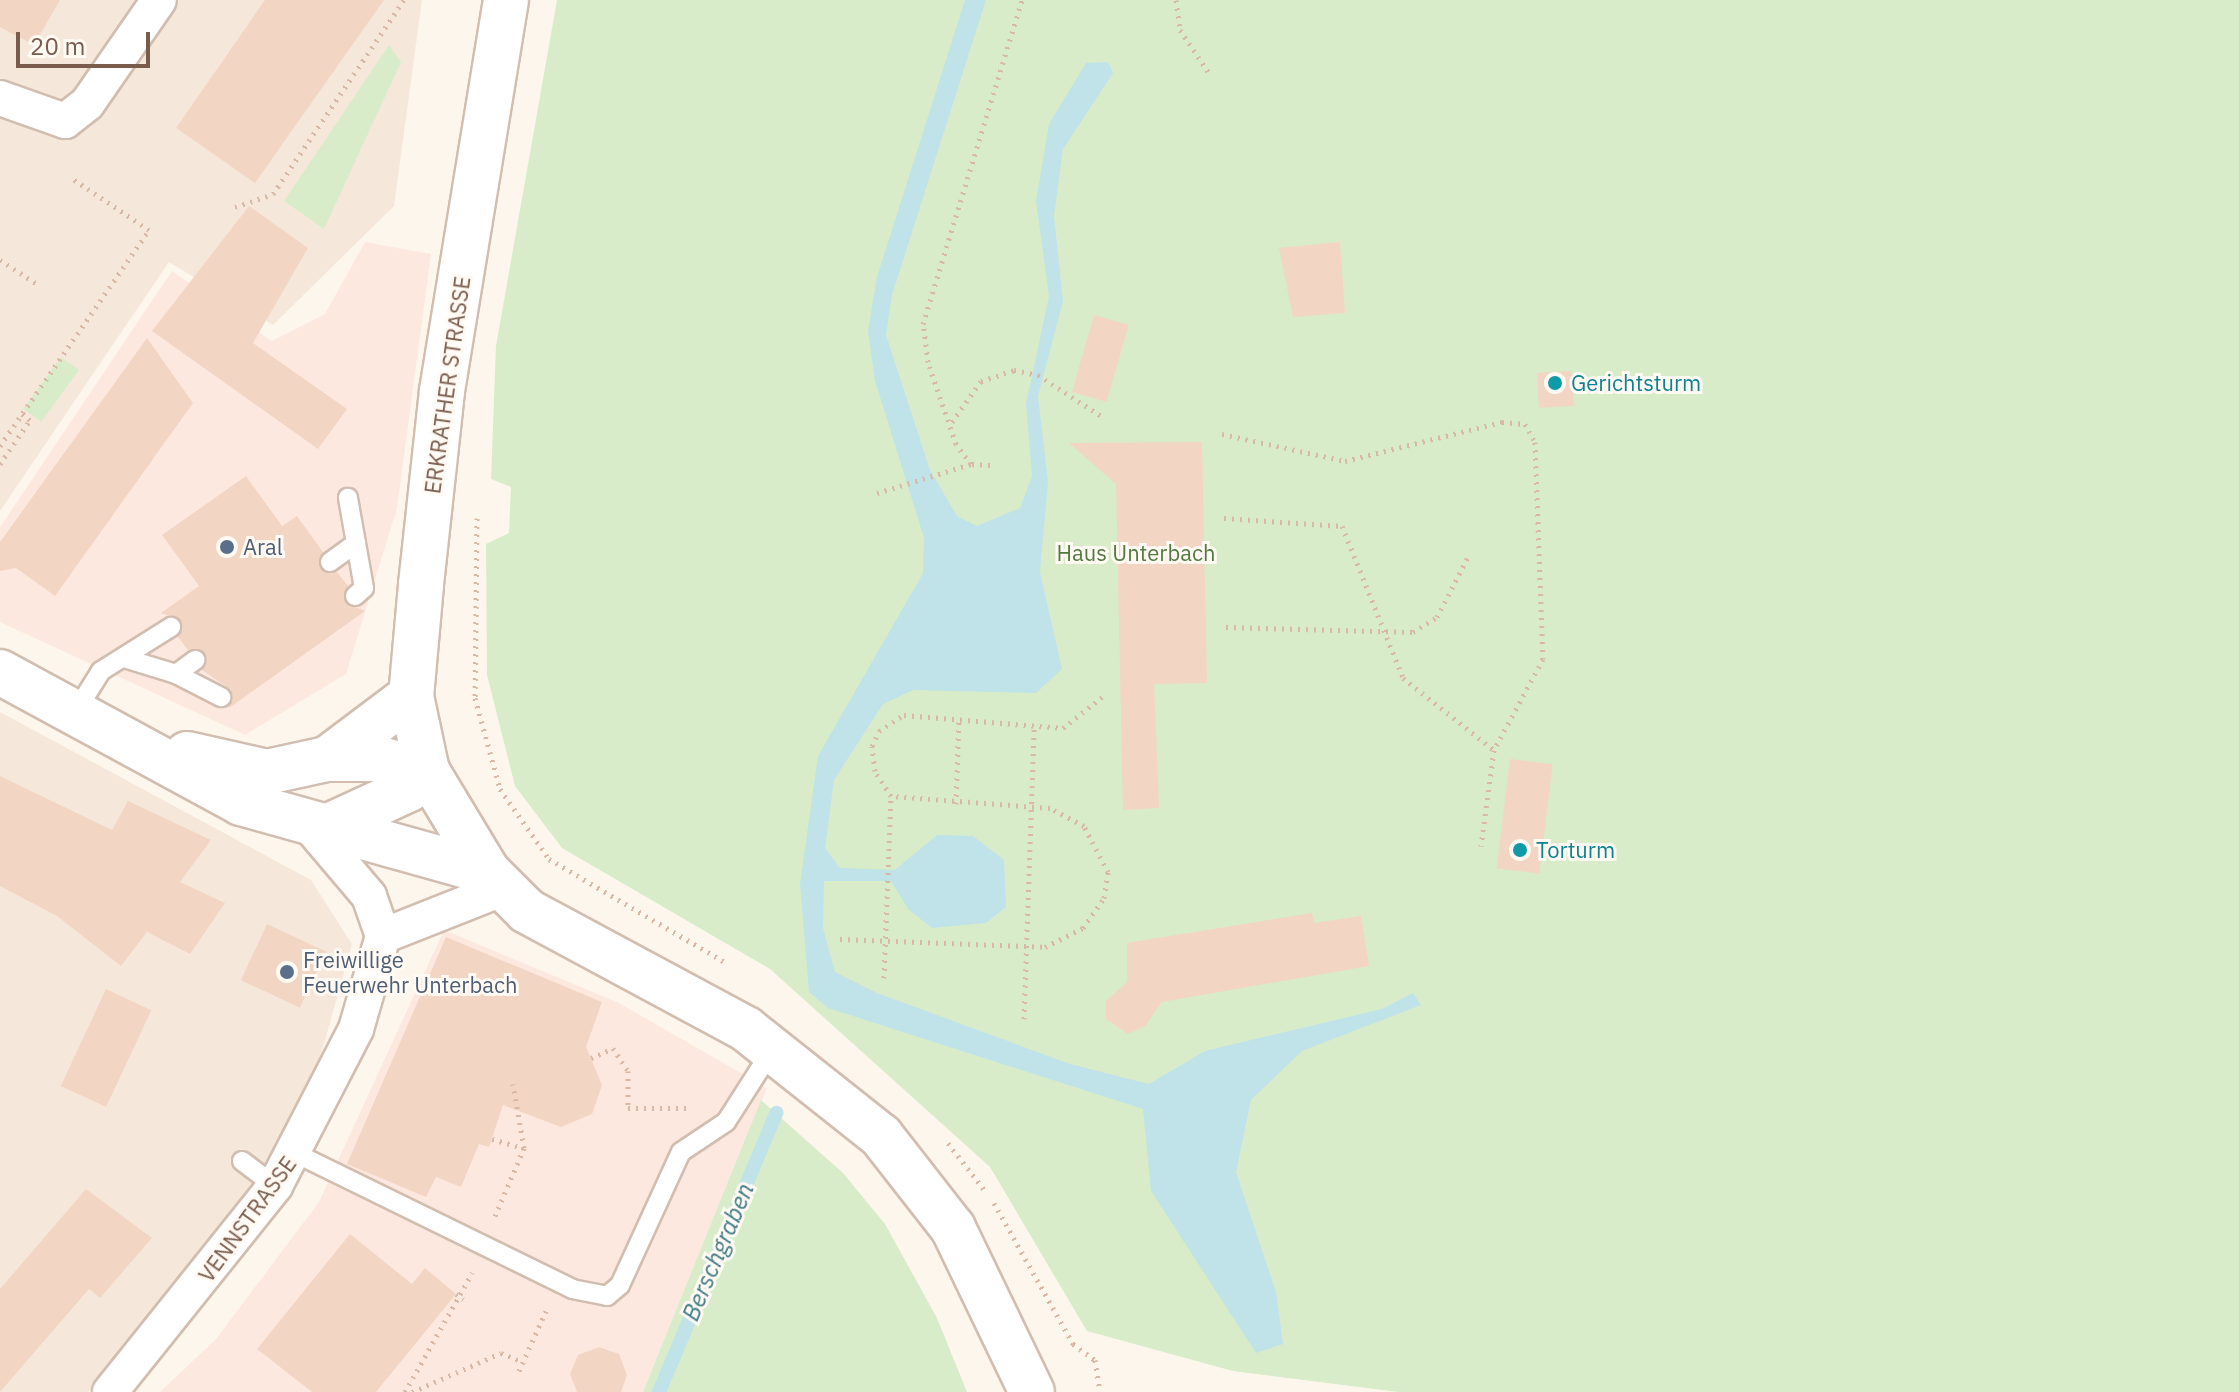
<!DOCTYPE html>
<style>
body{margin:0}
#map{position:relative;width:2239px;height:1392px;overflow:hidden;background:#fdf6ec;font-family:"IBM Plex Sans",sans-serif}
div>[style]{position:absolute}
.residential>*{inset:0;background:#f5e8da}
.commercial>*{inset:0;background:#fde8e0}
.green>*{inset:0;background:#d8ecc9;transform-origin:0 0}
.water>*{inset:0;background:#bfe3e8}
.stream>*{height:14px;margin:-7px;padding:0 7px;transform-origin:7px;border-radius:7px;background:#bfe3e8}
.building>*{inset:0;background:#f3d5c3;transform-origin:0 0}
.path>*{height:5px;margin-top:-2.5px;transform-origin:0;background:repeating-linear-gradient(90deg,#d9b8a5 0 2px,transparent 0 8px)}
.roads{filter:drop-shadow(2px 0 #d1beb0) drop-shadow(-2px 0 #d1beb0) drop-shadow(0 2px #d1beb0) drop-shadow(0 -2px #d1beb0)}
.lane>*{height:18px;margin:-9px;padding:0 9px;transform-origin:9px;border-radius:9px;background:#fff}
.street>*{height:34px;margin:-17px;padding:0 17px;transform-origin:17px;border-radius:17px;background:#fff}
.secondary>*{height:44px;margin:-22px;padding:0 22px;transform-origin:22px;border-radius:22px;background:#fff}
.dots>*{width:22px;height:22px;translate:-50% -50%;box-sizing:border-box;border:4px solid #fffaf3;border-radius:50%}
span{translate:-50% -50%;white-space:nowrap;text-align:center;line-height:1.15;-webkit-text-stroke:6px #fffaf3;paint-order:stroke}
.culture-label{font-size:22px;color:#0d838f}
.left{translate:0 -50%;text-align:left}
.street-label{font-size:22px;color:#7a5c4d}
.service-label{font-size:22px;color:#4e5e75}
.park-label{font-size:22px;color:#537a41}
.water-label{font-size:24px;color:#437c86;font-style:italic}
.scale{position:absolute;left:16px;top:32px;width:134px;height:36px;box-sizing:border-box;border:4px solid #7a5c4d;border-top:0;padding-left:10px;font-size:24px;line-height:28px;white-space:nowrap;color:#7a5c4d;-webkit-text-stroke:6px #fffaf3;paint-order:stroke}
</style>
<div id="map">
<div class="residential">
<i style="clip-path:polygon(0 0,422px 0,394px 206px,273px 325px,169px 262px,0 511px)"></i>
<i style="clip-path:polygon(0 712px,311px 880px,352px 944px,306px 1108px,159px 1322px,88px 1392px,0 1392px)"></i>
</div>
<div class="commercial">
<i style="clip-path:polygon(365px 242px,431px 254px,397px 508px,346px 674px,245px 735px,0 622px,0 527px,172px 271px,272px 341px,325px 314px)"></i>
<i style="clip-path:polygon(444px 930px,619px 1003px,767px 1088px,643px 1392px,160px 1392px,216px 1339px,319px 1202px)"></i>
</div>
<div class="green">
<i style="clip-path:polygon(557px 0,2239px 0,2239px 1392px,1398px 1392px,1233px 1371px,1087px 1331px,990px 1167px,770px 969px,562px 848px,515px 786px,487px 675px,486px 544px,509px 533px,511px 487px,491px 479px,496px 346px)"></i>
<i style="clip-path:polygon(389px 45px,401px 62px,324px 229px,284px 201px)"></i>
<i style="left:61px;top:357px;width:22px;height:64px;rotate:36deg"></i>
<i style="clip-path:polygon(761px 1100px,843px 1173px,885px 1224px,937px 1318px,967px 1392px,643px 1392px)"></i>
</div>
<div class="water">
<i style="clip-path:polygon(965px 0,986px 0,892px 295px,886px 335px,930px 470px,957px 516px,977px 526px,1020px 508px,1032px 476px,1026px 404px,1049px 296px,1036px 201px,1049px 124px,1086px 63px,1108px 62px,1113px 73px,1063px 149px,1054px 216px,1063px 301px,1038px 396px,1048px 482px,1040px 572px,1062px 669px,1036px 693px,913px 690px,883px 704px,834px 780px,825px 848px,840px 868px,895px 870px,937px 835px,973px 836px,1004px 860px,1006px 907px,986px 923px,932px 928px,908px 909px,891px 881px,824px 881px,823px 928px,835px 972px,877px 993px,1070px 1064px,1149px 1084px,1205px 1051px,1382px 1009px,1413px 993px,1421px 1005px,1302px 1051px,1251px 1100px,1236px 1172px,1276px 1292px,1283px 1344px,1256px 1353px,1151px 1191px,1143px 1109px,828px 1008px,809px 992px,800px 884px,818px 756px,923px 573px,924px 538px,875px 381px,868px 331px,877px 277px)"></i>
</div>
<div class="stream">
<i style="left:659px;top:1392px;width:303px;rotate:-67.2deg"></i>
</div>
<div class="building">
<i style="clip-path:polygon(0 0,60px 0,34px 45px,0 27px)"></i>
<i style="clip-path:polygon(265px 0,384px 0,255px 183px,176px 128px)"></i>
<i style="clip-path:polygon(249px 206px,308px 248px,253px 343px,347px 409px,318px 449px,152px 331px)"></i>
<i style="clip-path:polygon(1340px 242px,1345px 313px,1293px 317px,1279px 248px)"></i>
<i style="left:1094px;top:315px;width:36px;height:80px;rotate:16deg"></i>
<i style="clip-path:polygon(147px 338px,193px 403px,55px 596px,16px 568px,0 571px,0 542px)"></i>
<i style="left:1572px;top:371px;width:35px;height:35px;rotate:87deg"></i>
<i style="clip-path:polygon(1202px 442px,1207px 683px,1154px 684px,1159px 808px,1123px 810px,1116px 484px,1069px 443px)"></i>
<i style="clip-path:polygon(246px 476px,282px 526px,297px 516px,323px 552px,320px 568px,337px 572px,348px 586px,346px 603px,365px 611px,229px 708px,231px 690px,202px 670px,205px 654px,188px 650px,178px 637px,181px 620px,161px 613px,199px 586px,162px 535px)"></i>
<i style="left:1510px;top:759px;width:43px;height:110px;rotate:7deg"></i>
<i style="clip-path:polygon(0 776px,112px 830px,128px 801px,211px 840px,180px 882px,225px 903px,190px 954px,147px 932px,121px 966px,57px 916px,0 886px)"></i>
<i style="clip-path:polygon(1312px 913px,1314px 923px,1361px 916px,1369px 966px,1162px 1002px,1145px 1026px,1128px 1034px,1106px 1019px,1106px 1001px,1127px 982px,1127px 943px)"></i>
<i style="left:267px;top:924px;width:65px;height:62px;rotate:25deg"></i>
<i style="clip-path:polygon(446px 937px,602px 1002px,586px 1047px,602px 1085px,592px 1114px,561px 1127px,503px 1105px,489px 1147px,479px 1144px,461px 1187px,436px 1177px,426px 1197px,347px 1164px)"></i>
<i style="left:106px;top:989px;width:50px;height:107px;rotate:25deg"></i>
<i style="clip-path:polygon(86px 1189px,152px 1238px,100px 1298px,89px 1289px,0 1392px,0 1289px)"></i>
<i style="clip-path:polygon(350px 1234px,412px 1284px,425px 1268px,456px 1294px,376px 1392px,312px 1392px,257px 1349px)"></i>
<i style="clip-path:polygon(599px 1347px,619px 1354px,627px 1375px,621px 1392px,577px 1392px,570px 1374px,578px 1355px)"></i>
</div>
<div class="path">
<i style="left:1176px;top:0;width:30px;rotate:82deg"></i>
<i style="left:1180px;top:30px;width:55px;rotate:56deg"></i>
<i style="left:235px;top:207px;width:40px;rotate:-18.9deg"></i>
<i style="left:273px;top:194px;width:234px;rotate:-56deg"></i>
<i style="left:0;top:260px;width:46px;rotate:32.7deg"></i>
<i style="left:952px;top:422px;width:50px;rotate:-54.7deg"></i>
<i style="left:981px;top:381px;width:35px;rotate:-18deg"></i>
<i style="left:1014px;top:370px;width:25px;rotate:12deg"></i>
<i style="left:1038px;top:375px;width:77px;rotate:32.9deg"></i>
<i style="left:1222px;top:434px;width:126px;rotate:12.4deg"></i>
<i style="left:1345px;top:461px;width:162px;rotate:-14deg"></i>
<i style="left:1502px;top:422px;width:23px;rotate:5deg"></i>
<i style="left:1525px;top:424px;width:21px;rotate:61deg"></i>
<i style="left:1535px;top:442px;width:217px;rotate:87.9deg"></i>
<i style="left:1543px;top:659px;width:103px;rotate:118.3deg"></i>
<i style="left:0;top:446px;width:262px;rotate:-55.4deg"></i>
<i style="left:149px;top:230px;width:92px;rotate:-146.1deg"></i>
<i style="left:0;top:464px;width:53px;rotate:-55.7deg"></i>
<i style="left:30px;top:420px;width:10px;rotate:-143deg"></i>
<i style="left:990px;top:465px;width:19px;rotate:-177deg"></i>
<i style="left:971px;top:464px;width:25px;rotate:-127deg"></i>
<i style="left:956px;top:444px;width:87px;rotate:-108.9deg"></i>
<i style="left:928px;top:362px;width:38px;rotate:-97deg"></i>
<i style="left:923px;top:324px;width:339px;rotate:-73deg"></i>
<i style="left:877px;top:493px;width:98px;rotate:-17.1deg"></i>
<i style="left:477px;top:518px;width:180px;rotate:90.6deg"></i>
<i style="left:475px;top:698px;width:94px;rotate:74.6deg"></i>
<i style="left:500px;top:789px;width:85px;rotate:55deg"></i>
<i style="left:549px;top:859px;width:205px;rotate:30.4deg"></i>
<i style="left:1224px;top:518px;width:118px;rotate:3.9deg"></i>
<i style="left:1342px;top:526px;width:164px;rotate:68.1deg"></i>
<i style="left:1403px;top:678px;width:116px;rotate:38.4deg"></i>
<i style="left:1494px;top:750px;width:97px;rotate:97.7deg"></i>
<i style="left:1226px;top:627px;width:187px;rotate:1.5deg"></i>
<i style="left:1413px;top:632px;width:28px;rotate:-32deg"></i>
<i style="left:1437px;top:617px;width:70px;rotate:-62.7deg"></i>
<i style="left:956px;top:804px;width:86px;rotate:-88deg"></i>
<i style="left:840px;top:939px;width:205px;rotate:2.2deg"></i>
<i style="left:1045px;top:947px;width:42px;rotate:-26.6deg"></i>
<i style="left:1083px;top:928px;width:37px;rotate:-55deg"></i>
<i style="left:1104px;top:898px;width:26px;rotate:-81deg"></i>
<i style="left:1108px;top:872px;width:52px;rotate:-117.6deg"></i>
<i style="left:1084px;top:826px;width:38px;rotate:-152deg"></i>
<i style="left:1050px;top:808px;width:159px;rotate:-175.7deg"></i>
<i style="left:891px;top:796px;width:30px;rotate:-123deg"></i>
<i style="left:875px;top:771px;width:25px;rotate:-97deg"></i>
<i style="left:872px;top:746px;width:17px;rotate:-65deg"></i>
<i style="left:879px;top:731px;width:30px;rotate:-33deg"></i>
<i style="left:904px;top:715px;width:160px;rotate:4.7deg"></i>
<i style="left:1063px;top:728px;width:50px;rotate:-38.5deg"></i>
<i style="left:884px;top:978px;width:182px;rotate:-87.8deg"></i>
<i style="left:1024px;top:1019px;width:291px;rotate:-88deg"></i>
<i style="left:591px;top:1058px;width:24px;rotate:-24deg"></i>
<i style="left:613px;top:1048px;width:27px;rotate:57deg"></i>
<i style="left:628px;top:1071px;width:37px;rotate:90deg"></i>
<i style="left:628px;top:1108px;width:60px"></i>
<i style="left:492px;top:1139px;width:33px;rotate:16deg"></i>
<i style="left:948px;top:1143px;width:62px;rotate:52.2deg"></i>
<i style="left:994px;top:1203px;width:162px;rotate:60.7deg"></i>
<i style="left:1073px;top:1344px;width:27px;rotate:36deg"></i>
<i style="left:1095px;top:1360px;width:32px;rotate:81deg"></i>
<i style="left:495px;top:1216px;width:74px;rotate:-66.9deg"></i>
<i style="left:524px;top:1148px;width:65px;rotate:-99.8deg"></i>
<i style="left:456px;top:1294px;width:9px;rotate:36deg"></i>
<i style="left:519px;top:1371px;width:66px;rotate:-65.8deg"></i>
<i style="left:405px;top:1392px;width:137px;rotate:-60.6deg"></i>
<i style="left:412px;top:1392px;width:97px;rotate:-23.7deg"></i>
<i style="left:501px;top:1353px;width:24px;rotate:22deg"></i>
</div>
<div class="roads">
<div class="lane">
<i style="left:330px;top:562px;width:32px;rotate:-36deg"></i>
<i style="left:356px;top:543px;width:46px;rotate:-100.1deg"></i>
<i style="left:355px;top:596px;width:12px;rotate:-42deg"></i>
<i style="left:364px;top:588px;width:46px;rotate:-100.1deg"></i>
<i style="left:127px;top:659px;width:51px;rotate:17deg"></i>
<i style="left:176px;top:674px;width:24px;rotate:-36deg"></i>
<i style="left:176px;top:674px;width:51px;rotate:27.1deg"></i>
<i style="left:76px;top:711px;width:47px;rotate:-58deg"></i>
<i style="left:101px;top:671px;width:83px;rotate:-32.2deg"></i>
<i style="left:295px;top:1153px;width:309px;rotate:26.1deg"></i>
<i style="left:572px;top:1289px;width:36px;rotate:11deg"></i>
<i style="left:607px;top:1296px;width:17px;rotate:-40deg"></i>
<i style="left:620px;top:1285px;width:146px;rotate:-65.4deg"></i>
<i style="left:681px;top:1152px;width:54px;rotate:-33.7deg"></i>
<i style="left:726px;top:1122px;width:85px;rotate:-57.4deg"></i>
<i style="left:242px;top:1161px;width:41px;rotate:37.1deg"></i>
</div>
<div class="street">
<i style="left:0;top:98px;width:69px;rotate:19.5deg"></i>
<i style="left:65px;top:121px;width:28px;rotate:-38deg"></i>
<i style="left:87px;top:104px;width:126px;rotate:-55.3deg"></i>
<i style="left:383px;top:936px;width:128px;rotate:-21.6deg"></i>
<i style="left:110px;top:1392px;width:264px;rotate:-51.3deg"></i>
<i style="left:275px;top:1186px;width:177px;rotate:-62.7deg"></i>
<i style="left:356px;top:1029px;width:97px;rotate:-73.8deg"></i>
<i style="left:383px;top:936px;width:42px;rotate:-109.3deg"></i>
<i style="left:369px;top:896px;width:96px;rotate:-130.3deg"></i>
</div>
<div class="secondary">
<i style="left:506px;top:0;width:396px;rotate:99.3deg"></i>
<i style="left:442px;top:391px;width:195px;rotate:96.2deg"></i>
<i style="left:421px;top:585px;width:111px;rotate:95.1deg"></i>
<i style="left:411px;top:696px;width:77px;rotate:78deg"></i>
<i style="left:427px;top:771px;width:118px;rotate:58.9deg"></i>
<i style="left:488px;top:872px;width:55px;rotate:45deg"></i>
<i style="left:527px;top:911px;width:249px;rotate:28.3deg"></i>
<i style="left:746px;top:1029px;width:172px;rotate:38.4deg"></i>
<i style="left:881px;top:1136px;width:117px;rotate:52deg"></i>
<i style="left:953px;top:1228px;width:182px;rotate:64.3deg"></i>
<i style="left:0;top:672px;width:274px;rotate:28.5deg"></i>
<i style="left:241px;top:803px;width:256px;rotate:15.6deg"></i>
<i style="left:187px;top:754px;width:82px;rotate:12.7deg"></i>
<i style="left:267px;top:772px;width:61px;rotate:-12.2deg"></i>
<i style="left:327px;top:759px;width:53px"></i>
<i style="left:380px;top:759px;width:49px;rotate:14.3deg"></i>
<i style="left:327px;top:759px;width:105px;rotate:-36.9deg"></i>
<i style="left:333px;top:824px;width:84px;rotate:-24.7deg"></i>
<i style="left:409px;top:789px;width:25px;rotate:-45deg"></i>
</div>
</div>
<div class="dots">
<i style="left:1555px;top:383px;background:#0f9aa8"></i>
<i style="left:227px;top:547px;background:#5c6f8a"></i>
<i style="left:1520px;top:850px;background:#0f9aa8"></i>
<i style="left:287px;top:972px;background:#5c6f8a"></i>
</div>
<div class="culture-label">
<span class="left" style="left:1571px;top:383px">Gerichtsturm</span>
<span class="left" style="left:1536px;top:850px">Torturm</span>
</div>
<div class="street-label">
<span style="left:447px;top:385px;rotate:-82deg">ERKRATHER STRASSE</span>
<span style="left:247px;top:1219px;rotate:-54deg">VENNSTRASSE</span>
</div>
<div class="service-label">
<span class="left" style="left:243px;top:547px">Aral</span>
<span class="left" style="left:303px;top:972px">Freiwillige<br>Feuerwehr Unterbach</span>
</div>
<div class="park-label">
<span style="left:1136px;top:553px">Haus Unterbach</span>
</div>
<div class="water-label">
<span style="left:718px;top:1252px;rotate:-67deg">Berschgraben</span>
</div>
<div class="scale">20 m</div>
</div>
